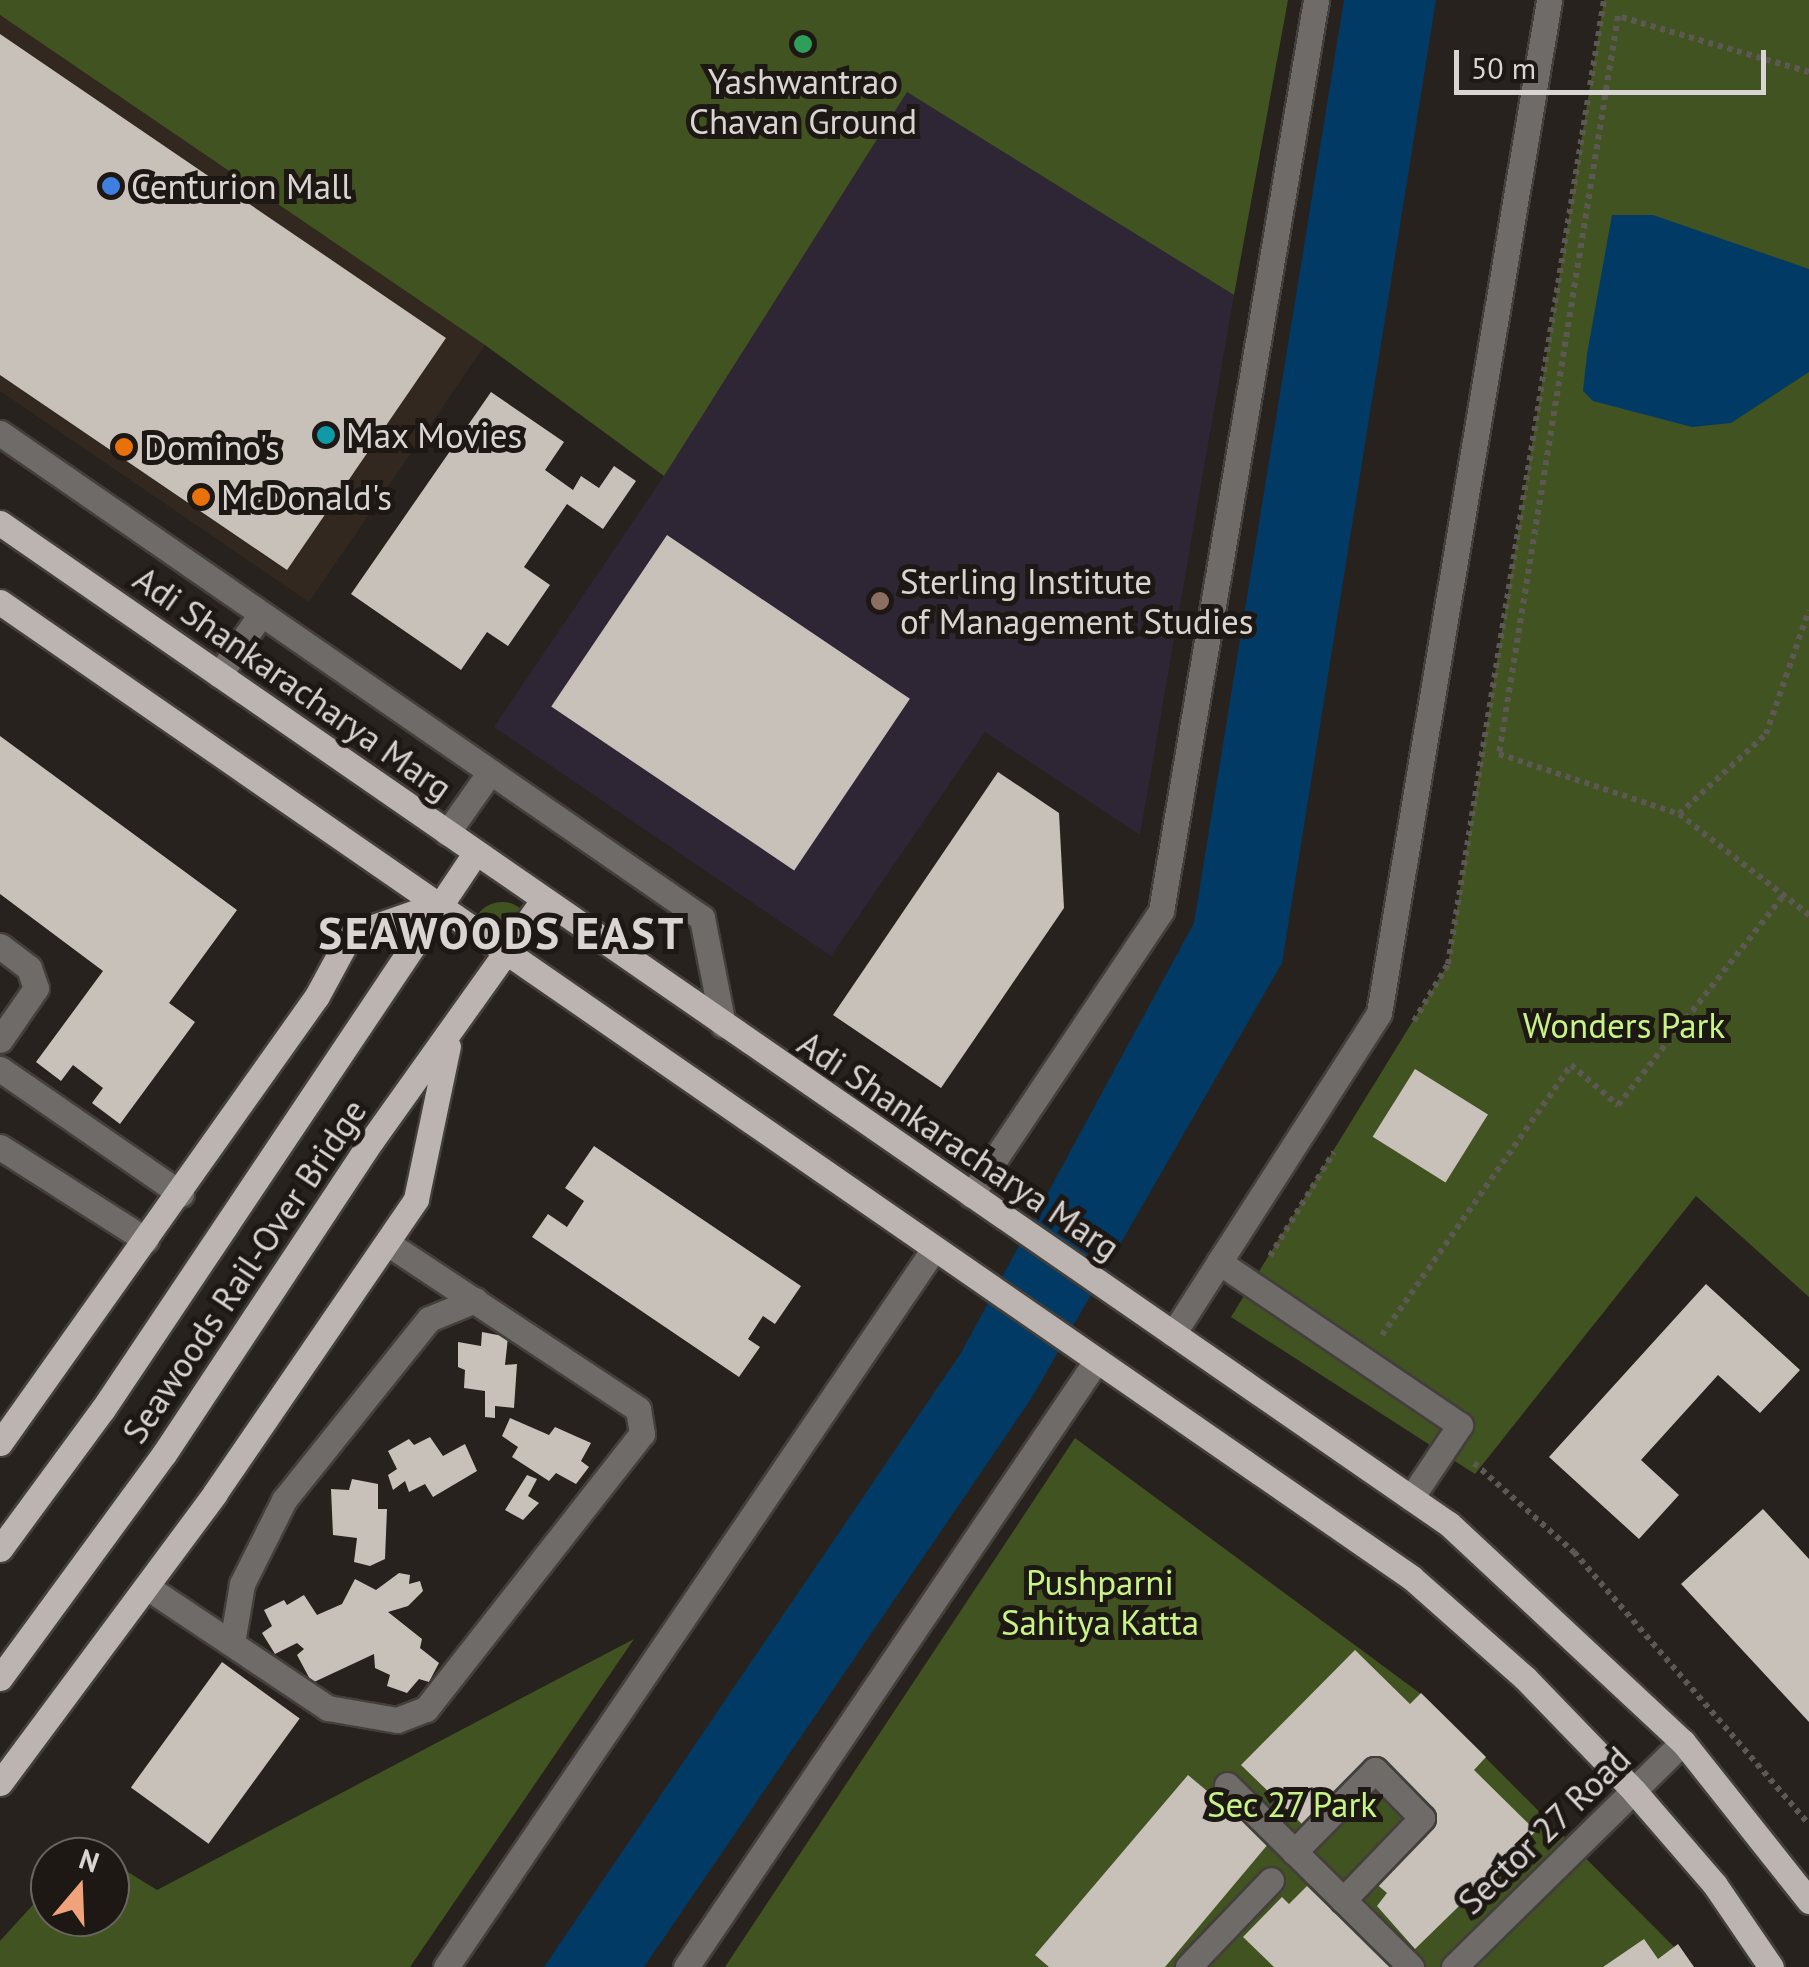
<!DOCTYPE html>
<style>
body{margin:0}
#map{position:relative;width:1809px;height:1967px;overflow:hidden;background:#27221d;font-family:"PT Sans",sans-serif}
div>[style]{position:absolute}
.built>*{inset:0;background:#32281f}
.education>*{inset:0;background:#2f2635}
.green>*{inset:0;background:#405321}
.round{border-radius:50%}
.water>*{inset:0;background:#023a66}
.building>*{inset:0;background:#c8c1ba;transform-origin:0 0}
.path>*{height:6px;margin-top:-3px;transform-origin:0;background:repeating-linear-gradient(90deg,#5d5854 0 5px,transparent 0 10px)}
.roads{filter:drop-shadow(2px 0 #433f3a) drop-shadow(-2px 0 #433f3a) drop-shadow(0 2px #433f3a) drop-shadow(0 -2px #433f3a)}
.minor>*{height:25px;margin:-12.5px;padding:0 12.5px;transform-origin:12.5px;border-radius:12.5px;background:#6f6b69}
.major>*{height:25px;margin:-12.5px;padding:0 12.5px;transform-origin:12.5px;border-radius:12.5px;background:#bcb4b1}
.dots>*{width:28px;height:28px;translate:-50% -50%;box-sizing:border-box;border:5px solid #1e1814;border-radius:50%}
span{translate:-50% -50%;white-space:nowrap;text-align:center;line-height:1.15;-webkit-text-stroke:10px #1e1814;paint-order:stroke}
.poi-label{font-size:35px;color:#d9d5d2}
.left{translate:0 -50%;text-align:left}
.street-label{font-size:35px;color:#d9d5d2}
.park-label{font-size:35px;color:#c7f485}
.district-label{font-size:45px;color:#d9d5d2;font-weight:700;letter-spacing:2.5px}
.north{position:absolute;left:30px;top:1837px;width:100px;height:100px;box-sizing:border-box;background:#1e1814;border:2px solid #696460;border-radius:50%;rotate:19deg;font-size:28px;font-weight:700;line-height:40px;text-align:center;color:#d9d5d2}
.north::after{content:'';display:block;margin:auto;width:35px;height:45px;background:#f0a27a;clip-path:polygon(50% 0,100% 100%,50% 72%,0 100%)}
.scale{position:absolute;left:1454px;top:50px;width:312px;height:45px;box-sizing:border-box;border:5px solid #d9d5d2;border-top:0;padding-left:12px;font-size:30px;line-height:35px;white-space:nowrap;color:#d9d5d2;-webkit-text-stroke:8px #1e1814;paint-order:stroke}
</style>
<div id="map">
<div class="built">
<i style="clip-path:polygon(0 15px,485px 345px,309px 602px,0 391px)"></i>
</div>
<div class="education">
<i style="clip-path:polygon(907px 92px,1234px 295px,1140px 835px,985px 732px,831px 956px,494px 727px,664px 476px)"></i>
</div>
<div class="green">
<i style="clip-path:polygon(0 0,1288px 0,1234px 295px,907px 92px,664px 476px,485px 345px,0 15px)"></i>
<i style="clip-path:polygon(1604px 0,1809px 0,1809px 1297px,1696px 1196px,1475px 1474px,1231px 1317px,1448px 964px)"></i>
<i class="round" style="left:472px;top:902px;width:60px;height:60px"></i>
<i style="clip-path:polygon(1075px 1438px,1425px 1697px,1694px 1967px,725px 1967px)"></i>
<i style="clip-path:polygon(634px 1639px,410px 1967px,0 1967px,0 1941px,50px 1886px,50px 1917px,110px 1917px,110px 1861px,157px 1890px)"></i>
</div>
<div class="water">
<i style="clip-path:polygon(1344px 0,1436px 0,1282px 963px,1031px 1399px,644px 1967px,544px 1967px,961px 1353px,1194px 923px)"></i>
<i style="clip-path:polygon(1612px 215px,1653px 215px,1809px 269px,1809px 372px,1731px 423px,1692px 427px,1593px 401px,1583px 391px,1587px 354px)"></i>
</div>
<div class="building">
<i style="clip-path:polygon(0 34px,446px 338px,287px 570px,0 375px)"></i>
<i style="clip-path:polygon(491px 392px,564px 442px,545px 470px,573px 490px,581px 476px,599px 488px,614px 466px,636px 481px,603px 529px,567px 504px,524px 567px,550px 585px,508px 646px,487px 632px,461px 670px,351px 594px)"></i>
<i style="left:667px;top:535px;width:293px;height:207px;rotate:34deg"></i>
<i style="clip-path:polygon(0 736px,237px 910px,169px 1003px,195px 1022px,120px 1124px,92px 1103px,103px 1088px,73px 1065px,61px 1081px,36px 1062px,103px 971px,0 894px)"></i>
<i style="clip-path:polygon(998px 772px,1059px 813px,1064px 908px,941px 1088px,833px 1015px)"></i>
<i style="left:1415px;top:1069px;width:86px;height:80px;rotate:32deg"></i>
<i style="clip-path:polygon(594px 1146px,801px 1286px,775px 1324px,763px 1316px,748px 1339px,760px 1347px,739px 1377px,532px 1237px,548px 1214px,567px 1227px,584px 1201px,565px 1188px)"></i>
<i style="clip-path:polygon(1706px 1284px,1800px 1370px,1760px 1413px,1718px 1375px,1641px 1460px,1679px 1495px,1639px 1539px,1549px 1457px)"></i>
<i style="clip-path:polygon(482px 1332px,508px 1337px,505px 1365px,517px 1364px,514px 1408px,495px 1406px,495px 1418px,485px 1417px,485px 1391px,464px 1388px,465px 1370px,458px 1367px,458px 1342px,481px 1346px)"></i>
<i style="clip-path:polygon(510px 1418px,549px 1435px,555px 1427px,591px 1443px,581px 1461px,589px 1467px,576px 1484px,556px 1473px,549px 1481px,512px 1457px,518px 1447px,502px 1436px)"></i>
<i style="clip-path:polygon(430px 1437px,443px 1456px,465px 1444px,477px 1471px,433px 1497px,425px 1484px,409px 1492px,405px 1481px,393px 1490px,388px 1475px,397px 1469px,388px 1451px,409px 1439px,414px 1445px)"></i>
<i style="clip-path:polygon(527px 1475px,537px 1479px,528px 1496px,539px 1503px,523px 1520px,505px 1510px)"></i>
<i style="clip-path:polygon(352px 1479px,378px 1484px,378px 1509px,387px 1509px,385px 1559px,370px 1566px,354px 1562px,357px 1538px,333px 1535px,331px 1489px,349px 1490px)"></i>
<i style="clip-path:polygon(1763px 1509px,1809px 1559px,1809px 1722px,1681px 1584px)"></i>
<i style="clip-path:polygon(399px 1573px,410px 1575px,409px 1584px,420px 1581px,423px 1591px,408px 1606px,388px 1612px,422px 1639px,420px 1648px,439px 1663px,429px 1682px,419px 1679px,407px 1693px,387px 1686px,390px 1675px,375px 1668px,374px 1654px,312px 1683px,297px 1655px,304px 1649px,297px 1643px,275px 1654px,262px 1633px,272px 1626px,264px 1610px,284px 1600px,287px 1605px,304px 1595px,317px 1615px,342px 1604px,355px 1579px,376px 1590px)"></i>
<i style="clip-path:polygon(1355px 1650px,1410px 1704px,1421px 1693px,1486px 1757px,1474px 1770px,1536px 1831px,1415px 1949px,1377px 1906px,1387px 1893px,1373px 1881px,1437px 1817px,1376px 1756px,1305px 1827px,1241px 1765px)"></i>
<i style="left:222px;top:1662px;width:96px;height:155px;rotate:36deg"></i>
<i style="clip-path:polygon(1188px 1775px,1269px 1843px,1165px 1967px,1049px 1967px,1035px 1955px)"></i>
<i style="clip-path:polygon(1307px 1886px,1391px 1967px,1274px 1967px,1243px 1937px,1282px 1897px,1289px 1904px)"></i>
<i style="clip-path:polygon(1644px 1939px,1658px 1959px,1678px 1944px,1694px 1967px,1603px 1967px)"></i>
</div>
<div class="path">
<i style="left:1809px;top:72px;width:199px;rotate:-163.7deg"></i>
<i style="left:1618px;top:16px;width:748px;rotate:99.16deg"></i>
<i style="left:1499px;top:754px;width:190px;rotate:18.4deg"></i>
<i style="left:1679px;top:814px;width:165px;rotate:37.8deg"></i>
<i style="left:1679px;top:814px;width:118px;rotate:-42.6deg"></i>
<i style="left:1766px;top:734px;width:131px;rotate:-70.9deg"></i>
<i style="left:1414px;top:1021px;width:66px;rotate:-59.2deg"></i>
<i style="left:1448px;top:964px;width:977px;rotate:-80.81deg"></i>
<i style="left:1270px;top:1256px;width:122px;rotate:-58.4deg"></i>
<i style="left:1382px;top:1335px;width:330px;rotate:-55deg"></i>
<i style="left:1571px;top:1065px;width:62px;rotate:40.4deg"></i>
<i style="left:1618px;top:1105px;width:268px;rotate:-51.7deg"></i>
<i style="left:1474px;top:1463px;width:134px;rotate:41.7deg"></i>
<i style="left:1574px;top:1552px;width:359px;rotate:49.2deg"></i>
</div>
<div class="roads">
<div class="minor">
<i style="left:0;top:433px;width:853px;rotate:34.64deg"></i>
<i style="left:702px;top:918px;width:109px;rotate:78.9deg"></i>
<i style="left:219px;top:675px;width:74px;rotate:-55.5deg"></i>
<i style="left:447px;top:833px;width:75px;rotate:-54.8deg"></i>
<i style="left:0;top:946px;width:36px;rotate:37deg"></i>
<i style="left:29px;top:968px;width:21px;rotate:71deg"></i>
<i style="left:36px;top:988px;width:63px;rotate:124.7deg"></i>
<i style="left:0;top:1069px;width:220px;rotate:34.6deg"></i>
<i style="left:0;top:1147px;width:173px;rotate:32.5deg"></i>
<i style="left:971px;top:1195px;width:342px;rotate:-56.2deg"></i>
<i style="left:1161px;top:911px;width:924px;rotate:-80.34deg"></i>
<i style="left:1219px;top:1262px;width:291px;rotate:34.1deg"></i>
<i style="left:1460px;top:1425px;width:88px;rotate:123.9deg"></i>
<i style="left:1173px;top:1334px;width:381px;rotate:-57.3deg"></i>
<i style="left:1379px;top:1013px;width:1027px;rotate:-80.47deg"></i>
<i style="left:147px;top:1587px;width:218px;rotate:33.8deg"></i>
<i style="left:328px;top:1708px;width:70px;rotate:9.9deg"></i>
<i style="left:397px;top:1720px;width:31px;rotate:-21deg"></i>
<i style="left:426px;top:1709px;width:350px;rotate:-51.9deg"></i>
<i style="left:642px;top:1434px;width:25px;rotate:-99deg"></i>
<i style="left:638px;top:1409px;width:301px;rotate:-146.5deg"></i>
<i style="left:232px;top:1643px;width:60px;rotate:-80.4deg"></i>
<i style="left:242px;top:1584px;width:94px;rotate:-63.4deg"></i>
<i style="left:284px;top:1500px;width:232px;rotate:-51.3deg"></i>
<i style="left:429px;top:1319px;width:50px;rotate:-22.4deg"></i>
<i style="left:1227px;top:1785px;width:259px;rotate:44.7deg"></i>
<i style="left:1294px;top:1852px;width:115px;rotate:-45.4deg"></i>
<i style="left:1375px;top:1770px;width:67px;rotate:45.6deg"></i>
<i style="left:1422px;top:1818px;width:114px;rotate:133.9deg"></i>
<i style="left:446px;top:1967px;width:868px;rotate:-55.8deg"></i>
<i style="left:686px;top:1967px;width:729px;rotate:-55.9deg"></i>
<i style="left:1188px;top:1967px;width:120px;rotate:-46.3deg"></i>
<i style="left:1454px;top:1967px;width:321px;rotate:-44.5deg"></i>
</div>
<div class="major">
<i style="left:0;top:523px;width:1761px;rotate:34.64deg"></i>
<i style="left:1449px;top:1524px;width:320px;rotate:43deg"></i>
<i style="left:1683px;top:1742px;width:203px;rotate:51.6deg"></i>
<i style="left:0;top:602px;width:1716px;rotate:34.65deg"></i>
<i style="left:1412px;top:1578px;width:151px;rotate:41.5deg"></i>
<i style="left:1525px;top:1678px;width:157px;rotate:46deg"></i>
<i style="left:1634px;top:1791px;width:124px;rotate:49.2deg"></i>
<i style="left:1715px;top:1885px;width:99px;rotate:55.7deg"></i>
<i style="left:0;top:1443px;width:548px;rotate:-54.66deg"></i>
<i style="left:317px;top:996px;width:69px;rotate:-61.6deg"></i>
<i style="left:350px;top:935px;width:94px;rotate:-19.2deg"></i>
<i style="left:0;top:1549px;width:174px;rotate:-53.7deg"></i>
<i style="left:103px;top:1409px;width:670px;rotate:-56.19deg"></i>
<i style="left:0;top:1678px;width:278px;rotate:-53.8deg"></i>
<i style="left:164px;top:1454px;width:377px;rotate:-56.5deg"></i>
<i style="left:372px;top:1140px;width:295px;rotate:-54.5deg"></i>
<i style="left:0;top:1783px;width:361px;rotate:-53.4deg"></i>
<i style="left:215px;top:1493px;width:356px;rotate:-55.6deg"></i>
<i style="left:416px;top:1199px;width:156px;rotate:-78.2deg"></i>
</div>
</div>
<div class="dots">
<i style="left:803px;top:44px;background:#2e9e5b"></i>
<i style="left:111px;top:186px;background:#3f7fe0"></i>
<i style="left:326px;top:435px;background:#0f9aa8"></i>
<i style="left:124px;top:447px;background:#e8710a"></i>
<i style="left:201px;top:497px;background:#e8710a"></i>
<i style="left:880px;top:601px;background:#8d6e63"></i>
</div>
<div class="poi-label">
<span style="left:803px;top:101px">Yashwantrao<br>Chavan Ground</span>
<span class="left" style="left:131px;top:186px">Centurion Mall</span>
<span class="left" style="left:346px;top:435px">Max Movies</span>
<span class="left" style="left:144px;top:447px">Domino's</span>
<span class="left" style="left:221px;top:497px">McDonald's</span>
<span class="left" style="left:900px;top:601px">Sterling Institute<br>of Management Studies</span>
</div>
<div class="street-label">
<span style="left:293px;top:683px;rotate:35deg">Adi Shankaracharya Marg</span>
<span style="left:959px;top:1145px;rotate:34deg">Adi Shankaracharya Marg</span>
<span style="left:244px;top:1271px;rotate:-56deg">Seawoods Rail-Over Bridge</span>
<span style="left:1544px;top:1830px;rotate:-44deg">Sector 27 Road</span>
</div>
<div class="park-label">
<span style="left:1624px;top:1025px">Wonders Park</span>
<span style="left:1100px;top:1602px">Pushparni<br>Sahitya Katta</span>
<span style="left:1292px;top:1804px">Sec 27 Park</span>
</div>
<div class="district-label">
<span style="left:502px;top:933px">SEAWOODS EAST</span>
</div>
<div class="north">N</div>
<div class="scale">50 m</div>
</div>
